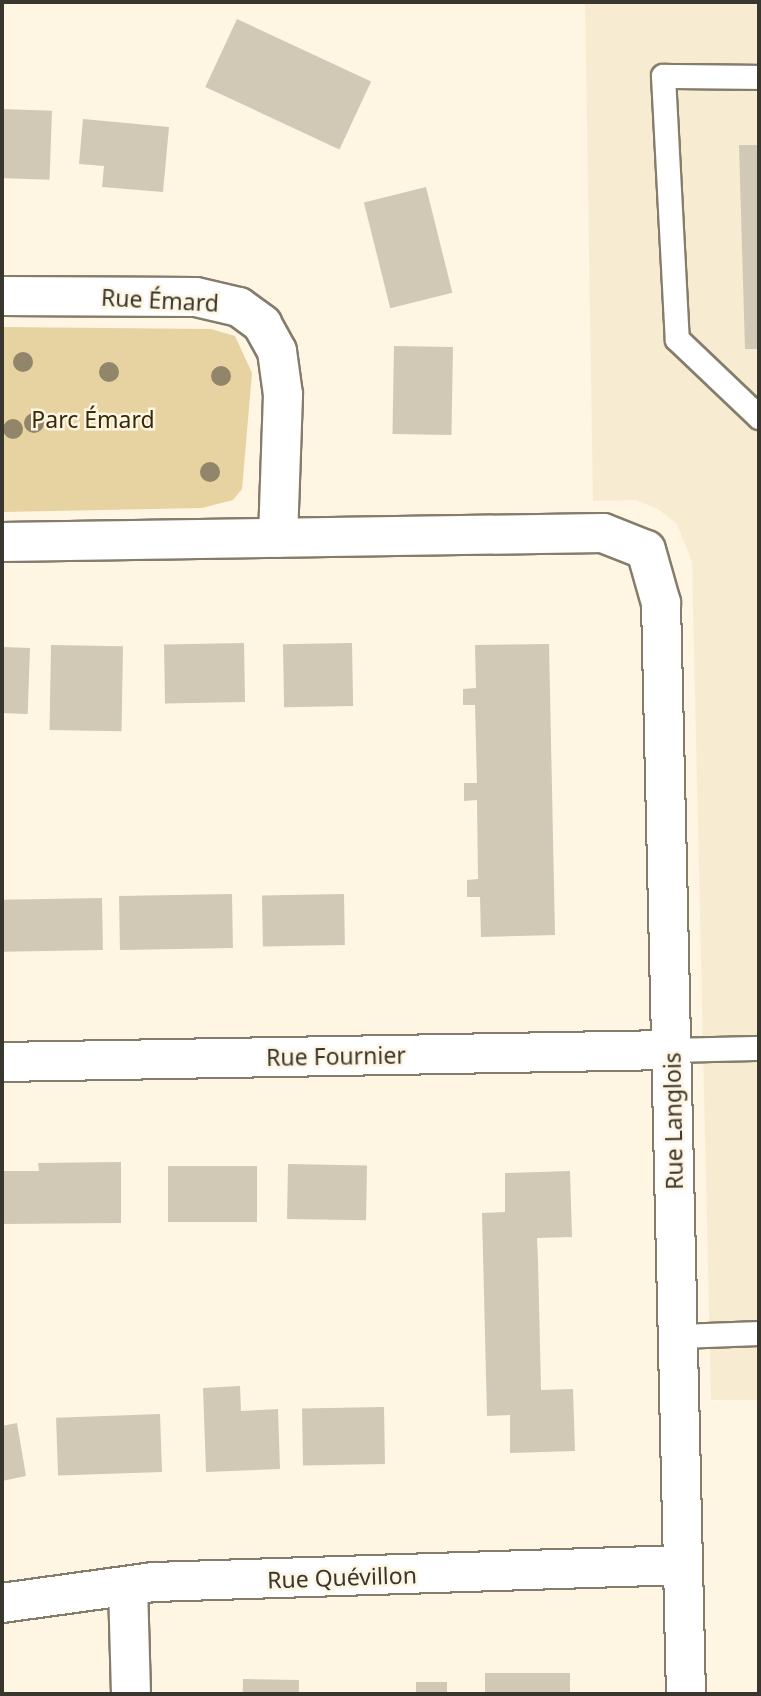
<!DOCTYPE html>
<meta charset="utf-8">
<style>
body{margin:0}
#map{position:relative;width:761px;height:1696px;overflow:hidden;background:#fef5e2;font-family:"Noto Sans",sans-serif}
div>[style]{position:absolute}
.built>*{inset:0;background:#f7ecd1}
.green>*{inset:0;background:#e7d3a2}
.building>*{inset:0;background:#d1c9b6;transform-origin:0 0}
.roads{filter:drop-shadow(2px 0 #857d6c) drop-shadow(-2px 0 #857d6c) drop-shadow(0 2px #857d6c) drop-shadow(0 -2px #857d6c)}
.lane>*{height:23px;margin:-11.5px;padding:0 11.5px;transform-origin:11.5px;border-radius:11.5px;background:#fff}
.street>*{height:38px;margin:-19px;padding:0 19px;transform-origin:19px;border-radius:19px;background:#fff}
.trees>*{width:20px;height:20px;margin:-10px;border-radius:50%;background:#91856a}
span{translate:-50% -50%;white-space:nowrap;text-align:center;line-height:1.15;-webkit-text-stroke:5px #fef5e2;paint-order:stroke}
.street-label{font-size:23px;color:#39362e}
.park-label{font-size:23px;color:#372a07}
.frame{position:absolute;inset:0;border:4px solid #39362e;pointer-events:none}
</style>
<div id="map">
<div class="built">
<i style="clip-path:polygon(585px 2px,759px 2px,759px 1400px,711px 1400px,692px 562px,677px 524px,658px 509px,636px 500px,593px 501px)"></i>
</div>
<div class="green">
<i style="clip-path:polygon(2px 327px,211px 329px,235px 336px,252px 373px,242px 489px,233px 500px,202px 508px,2px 512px)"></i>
</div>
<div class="building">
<i style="left:237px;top:19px;width:148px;height:75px;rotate:25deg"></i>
<i style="left:2px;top:109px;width:50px;height:69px;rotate:2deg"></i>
<i style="clip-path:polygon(83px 119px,169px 127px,163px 192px,102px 187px,104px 166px,79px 164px)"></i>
<i style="clip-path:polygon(739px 145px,759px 145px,759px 349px,745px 349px)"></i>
<i style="left:426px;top:187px;width:109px;height:64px;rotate:76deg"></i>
<i style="left:394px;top:346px;width:59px;height:88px;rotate:1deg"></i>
<i style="left:244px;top:643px;width:59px;height:80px;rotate:89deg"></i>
<i style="left:352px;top:643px;width:63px;height:69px;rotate:89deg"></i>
<i style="clip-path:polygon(549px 644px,555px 935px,481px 937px,480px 897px,467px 897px,467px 880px,478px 879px,477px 800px,464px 801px,464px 783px,477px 783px,475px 705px,463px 705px,463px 689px,476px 688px,475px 645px)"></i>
<i style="left:51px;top:645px;width:72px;height:85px;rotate:1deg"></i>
<i style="left:2px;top:647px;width:28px;height:66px;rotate:2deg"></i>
<i style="left:232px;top:894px;width:54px;height:113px;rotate:89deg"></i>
<i style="left:344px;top:894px;width:51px;height:82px;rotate:89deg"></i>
<i style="left:102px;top:898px;width:52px;height:100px;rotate:89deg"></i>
<i style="clip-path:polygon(121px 1162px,121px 1223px,2px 1224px,2px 1171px,39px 1171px,38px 1163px)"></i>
<i style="left:288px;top:1164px;width:79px;height:55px;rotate:1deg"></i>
<i style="left:168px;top:1166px;width:89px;height:56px"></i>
<i style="clip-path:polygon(570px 1171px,572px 1237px,537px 1238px,538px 1260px,541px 1390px,573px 1389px,575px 1451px,510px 1453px,510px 1415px,487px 1416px,482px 1213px,505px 1212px,505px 1173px)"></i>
<i style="clip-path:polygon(240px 1386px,241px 1411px,278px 1409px,280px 1469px,206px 1472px,203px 1388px)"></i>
<i style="left:384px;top:1407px;width:57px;height:82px;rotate:89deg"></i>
<i style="left:160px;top:1414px;width:58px;height:104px;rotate:88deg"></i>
<i style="clip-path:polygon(17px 1423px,26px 1476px,2px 1481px,2px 1426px)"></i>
<i style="left:570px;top:1673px;width:21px;height:85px;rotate:90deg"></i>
<i style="left:243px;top:1679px;width:56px;height:15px;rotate:1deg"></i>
<i style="left:416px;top:1682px;width:31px;height:12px"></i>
</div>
<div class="roads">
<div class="lane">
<i style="left:759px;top:77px;width:96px;rotate:-179.4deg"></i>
<i style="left:663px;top:76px;width:263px;rotate:87deg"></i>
<i style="left:677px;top:339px;width:113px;rotate:43.6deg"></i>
<i style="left:671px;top:1050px;width:88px;rotate:-1.3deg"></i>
<i style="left:678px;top:1336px;width:81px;rotate:-2.1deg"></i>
</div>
<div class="street">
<i style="left:2px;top:296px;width:194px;rotate:0.3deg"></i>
<i style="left:196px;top:297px;width:44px;rotate:13.1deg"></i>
<i style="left:239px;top:307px;width:29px;rotate:36deg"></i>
<i style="left:262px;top:324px;width:31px;rotate:61deg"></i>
<i style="left:277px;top:351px;width:44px;rotate:82.2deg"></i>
<i style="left:283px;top:395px;width:143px;rotate:92deg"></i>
<i style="left:2px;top:542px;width:601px;rotate:-0.86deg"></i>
<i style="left:603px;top:533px;width:46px;rotate:21.6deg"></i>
<i style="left:646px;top:550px;width:55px;rotate:74.2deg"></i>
<i style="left:661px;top:603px;width:1091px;rotate:88.69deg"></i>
<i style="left:2px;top:1062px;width:669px;rotate:-1.03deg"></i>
<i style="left:128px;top:1586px;width:108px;rotate:88.4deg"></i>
<i style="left:2px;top:1603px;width:153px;rotate:-7.9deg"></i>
<i style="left:154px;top:1582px;width:529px;rotate:-1.84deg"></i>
</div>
</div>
<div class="trees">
<i style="left:23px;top:362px"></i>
<i style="left:109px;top:372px"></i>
<i style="left:221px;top:376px"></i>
<i style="left:34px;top:423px"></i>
<i style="left:13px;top:429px"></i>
<i style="left:210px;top:472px"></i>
</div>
<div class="street-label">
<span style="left:160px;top:300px;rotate:3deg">Rue Émard</span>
<span style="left:336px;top:1056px;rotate:-1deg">Rue Fournier</span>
<span style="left:673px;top:1121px;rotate:-91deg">Rue Langlois</span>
<span style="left:342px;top:1577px;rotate:-2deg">Rue Quévillon</span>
</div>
<div class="park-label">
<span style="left:93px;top:419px">Parc Émard</span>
</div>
<div class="frame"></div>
</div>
